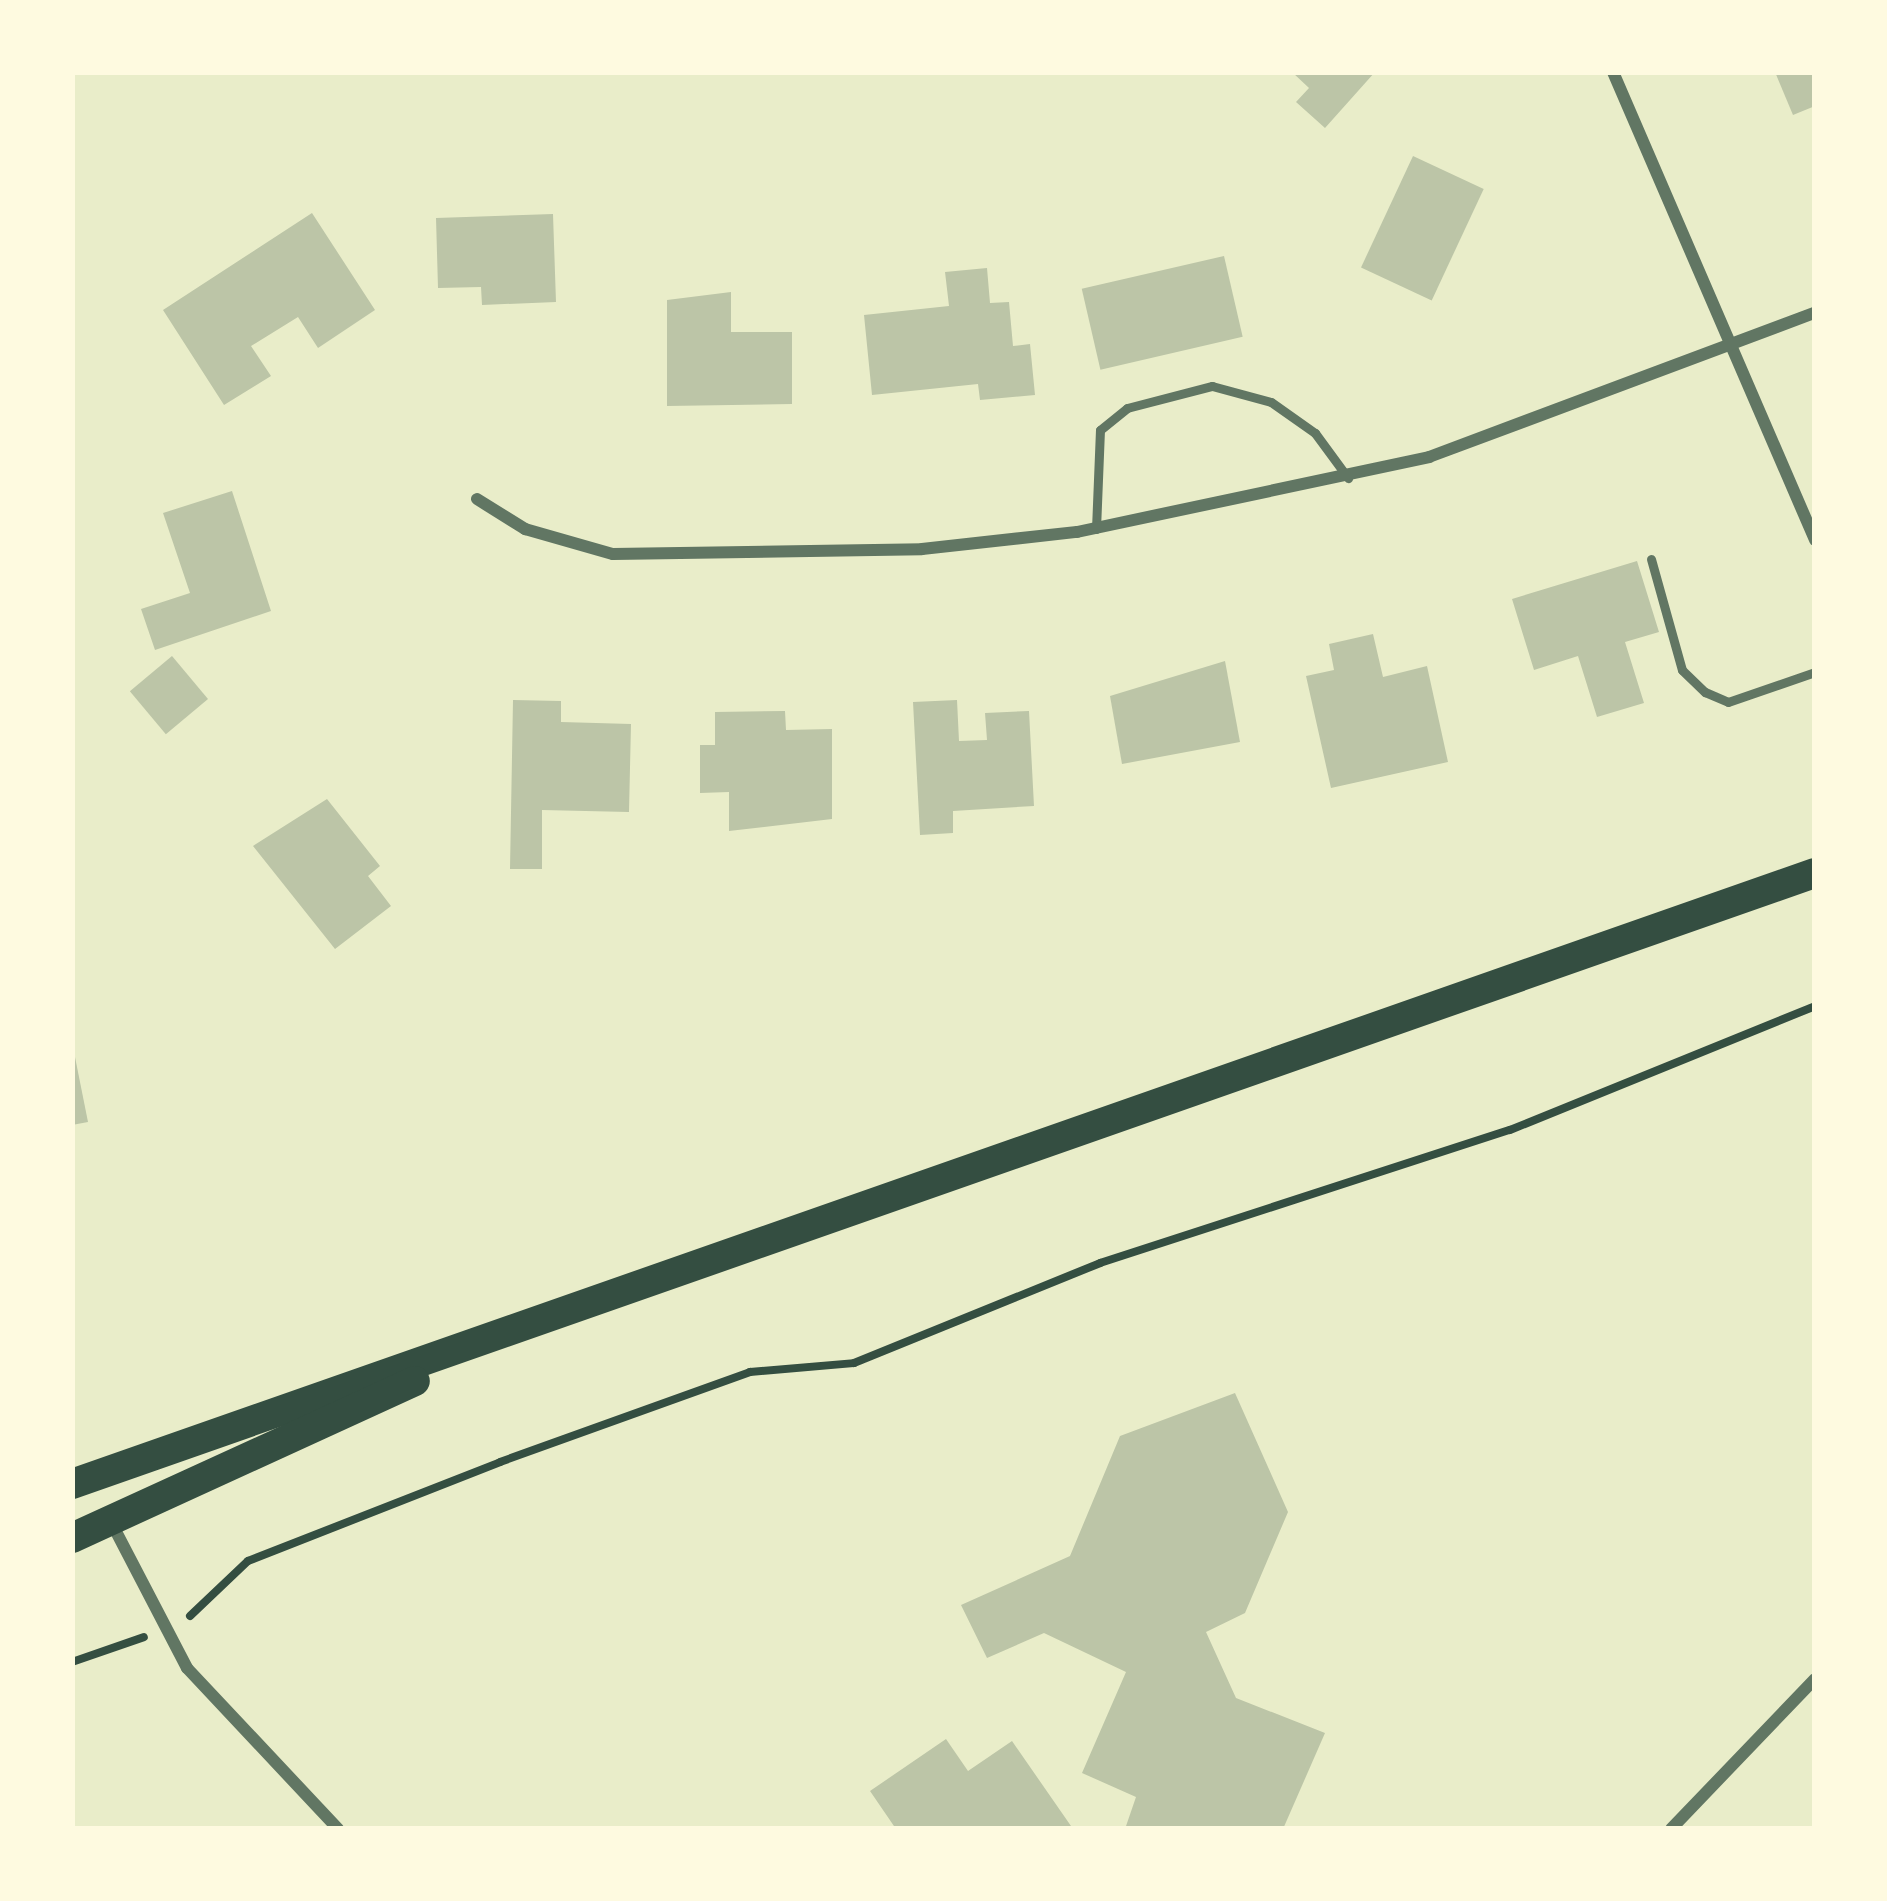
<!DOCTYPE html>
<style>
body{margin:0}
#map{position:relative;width:1887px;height:1901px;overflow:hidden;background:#e9edc9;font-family:"Alegreya Sans",sans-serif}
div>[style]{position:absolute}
.building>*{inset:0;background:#bcc5a7;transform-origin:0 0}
.path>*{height:8px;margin:-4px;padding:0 4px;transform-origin:4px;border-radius:4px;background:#344e41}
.service>*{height:9px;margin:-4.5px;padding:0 4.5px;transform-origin:4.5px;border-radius:4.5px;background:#617663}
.minor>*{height:12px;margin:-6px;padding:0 6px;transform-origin:6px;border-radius:6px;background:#617663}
.primary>*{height:30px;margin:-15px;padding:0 15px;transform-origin:15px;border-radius:15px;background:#344e41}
span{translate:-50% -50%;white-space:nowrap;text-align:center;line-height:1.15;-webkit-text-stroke:9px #fefae0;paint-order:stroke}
.frame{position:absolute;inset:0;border:75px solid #fefae0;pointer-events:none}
</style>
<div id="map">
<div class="building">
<i style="clip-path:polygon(1292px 72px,1375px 72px,1325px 128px,1296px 102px,1309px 88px)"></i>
<i style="clip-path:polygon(1775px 72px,1815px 72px,1815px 106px,1793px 115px)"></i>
<i style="left:1413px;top:156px;width:78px;height:123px;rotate:25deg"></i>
<i style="clip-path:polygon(312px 213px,375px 310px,318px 348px,298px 317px,251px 346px,271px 376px,224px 405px,163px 310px)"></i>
<i style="clip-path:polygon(553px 214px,556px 302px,482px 305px,481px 287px,438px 288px,436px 218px)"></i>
<i style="left:1224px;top:256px;width:83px;height:146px;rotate:77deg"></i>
<i style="clip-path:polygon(987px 268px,990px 303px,1009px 302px,1013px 346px,1030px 344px,1035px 395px,980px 400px,978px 384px,872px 395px,864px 315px,949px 306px,945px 272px)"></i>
<i style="clip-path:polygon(731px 292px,731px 332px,792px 332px,792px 404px,667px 406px,667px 300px)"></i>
<i style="clip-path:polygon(232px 491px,271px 611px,155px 650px,141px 609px,190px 593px,163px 513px)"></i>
<i style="clip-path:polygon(1637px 561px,1659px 632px,1625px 642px,1644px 703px,1597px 717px,1578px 656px,1534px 670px,1512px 599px)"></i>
<i style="clip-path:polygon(1373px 634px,1383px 677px,1427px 666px,1448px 762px,1331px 788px,1306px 676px,1334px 670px,1329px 644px)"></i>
<i style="left:172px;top:656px;width:56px;height:55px;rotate:50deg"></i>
<i style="clip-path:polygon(1225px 661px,1240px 742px,1122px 764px,1110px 696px)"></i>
<i style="clip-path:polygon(513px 700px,561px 701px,561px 722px,631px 724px,629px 812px,542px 810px,542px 869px,510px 869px)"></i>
<i style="clip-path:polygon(957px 700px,959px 741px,987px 740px,985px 713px,1029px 711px,1034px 806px,953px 811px,953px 833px,920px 835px,913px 702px)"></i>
<i style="clip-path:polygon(785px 711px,786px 730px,832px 729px,832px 819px,729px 831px,729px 792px,700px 793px,700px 745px,715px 745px,715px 712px)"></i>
<i style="clip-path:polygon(327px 799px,380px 866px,368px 876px,391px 906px,335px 949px,253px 846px)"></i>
<i style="clip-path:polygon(72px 1042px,88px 1122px,72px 1125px)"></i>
<i style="clip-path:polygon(1235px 1393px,1288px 1512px,1245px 1613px,1206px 1632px,1236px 1698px,1325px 1733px,1283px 1829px,1125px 1829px,1136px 1797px,1082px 1773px,1126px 1672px,1044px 1633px,987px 1658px,961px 1605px,1070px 1556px,1120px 1436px)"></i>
<i style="clip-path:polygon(946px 1739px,968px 1771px,1012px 1741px,1071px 1826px,896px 1829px,870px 1791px)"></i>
</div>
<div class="path">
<i style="left:190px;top:1616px;width:80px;rotate:-43.5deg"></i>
<i style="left:248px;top:1561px;width:271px;rotate:-21.4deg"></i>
<i style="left:500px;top:1462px;width:266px;rotate:-19.8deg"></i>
<i style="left:750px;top:1372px;width:104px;rotate:-4.9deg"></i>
<i style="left:854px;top:1363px;width:266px;rotate:-22.1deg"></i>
<i style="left:1100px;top:1263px;width:431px;rotate:-18deg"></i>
<i style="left:1510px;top:1130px;width:329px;rotate:-22.1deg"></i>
<i style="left:72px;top:1662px;width:76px;rotate:-19.1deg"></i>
</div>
<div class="service">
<i style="left:1096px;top:529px;width:99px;rotate:-87.7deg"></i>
<i style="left:1100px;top:430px;width:35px;rotate:-39deg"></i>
<i style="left:1127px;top:408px;width:88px;rotate:-14.5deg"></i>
<i style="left:1212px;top:386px;width:61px;rotate:15.2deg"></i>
<i style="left:1271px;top:402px;width:54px;rotate:35.2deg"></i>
<i style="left:1315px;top:433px;width:56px;rotate:53.7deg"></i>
<i style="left:1651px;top:559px;width:115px;rotate:74.4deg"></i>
<i style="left:1682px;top:670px;width:32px;rotate:44deg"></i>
<i style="left:1705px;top:692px;width:25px;rotate:23deg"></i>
<i style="left:1728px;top:702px;width:92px;rotate:-19deg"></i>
</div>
<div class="minor">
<i style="left:1613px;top:72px;width:510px;rotate:66.65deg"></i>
<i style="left:477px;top:499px;width:57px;rotate:32deg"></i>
<i style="left:525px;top:529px;width:91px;rotate:15.9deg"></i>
<i style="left:613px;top:554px;width:309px;rotate:-0.9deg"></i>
<i style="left:922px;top:549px;width:156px;rotate:-6.3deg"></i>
<i style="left:1077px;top:532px;width:360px;rotate:-12deg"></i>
<i style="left:1429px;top:457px;width:412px;rotate:-20.5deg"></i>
<i style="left:110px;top:1520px;width:167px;rotate:62.5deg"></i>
<i style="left:187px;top:1668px;width:221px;rotate:46.8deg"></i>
<i style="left:1671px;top:1829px;width:208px;rotate:-46.2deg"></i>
</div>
<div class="primary">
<i style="left:72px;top:1484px;width:1847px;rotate:-19.32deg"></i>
<i style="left:72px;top:1538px;width:377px;rotate:-24.6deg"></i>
</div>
<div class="frame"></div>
</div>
